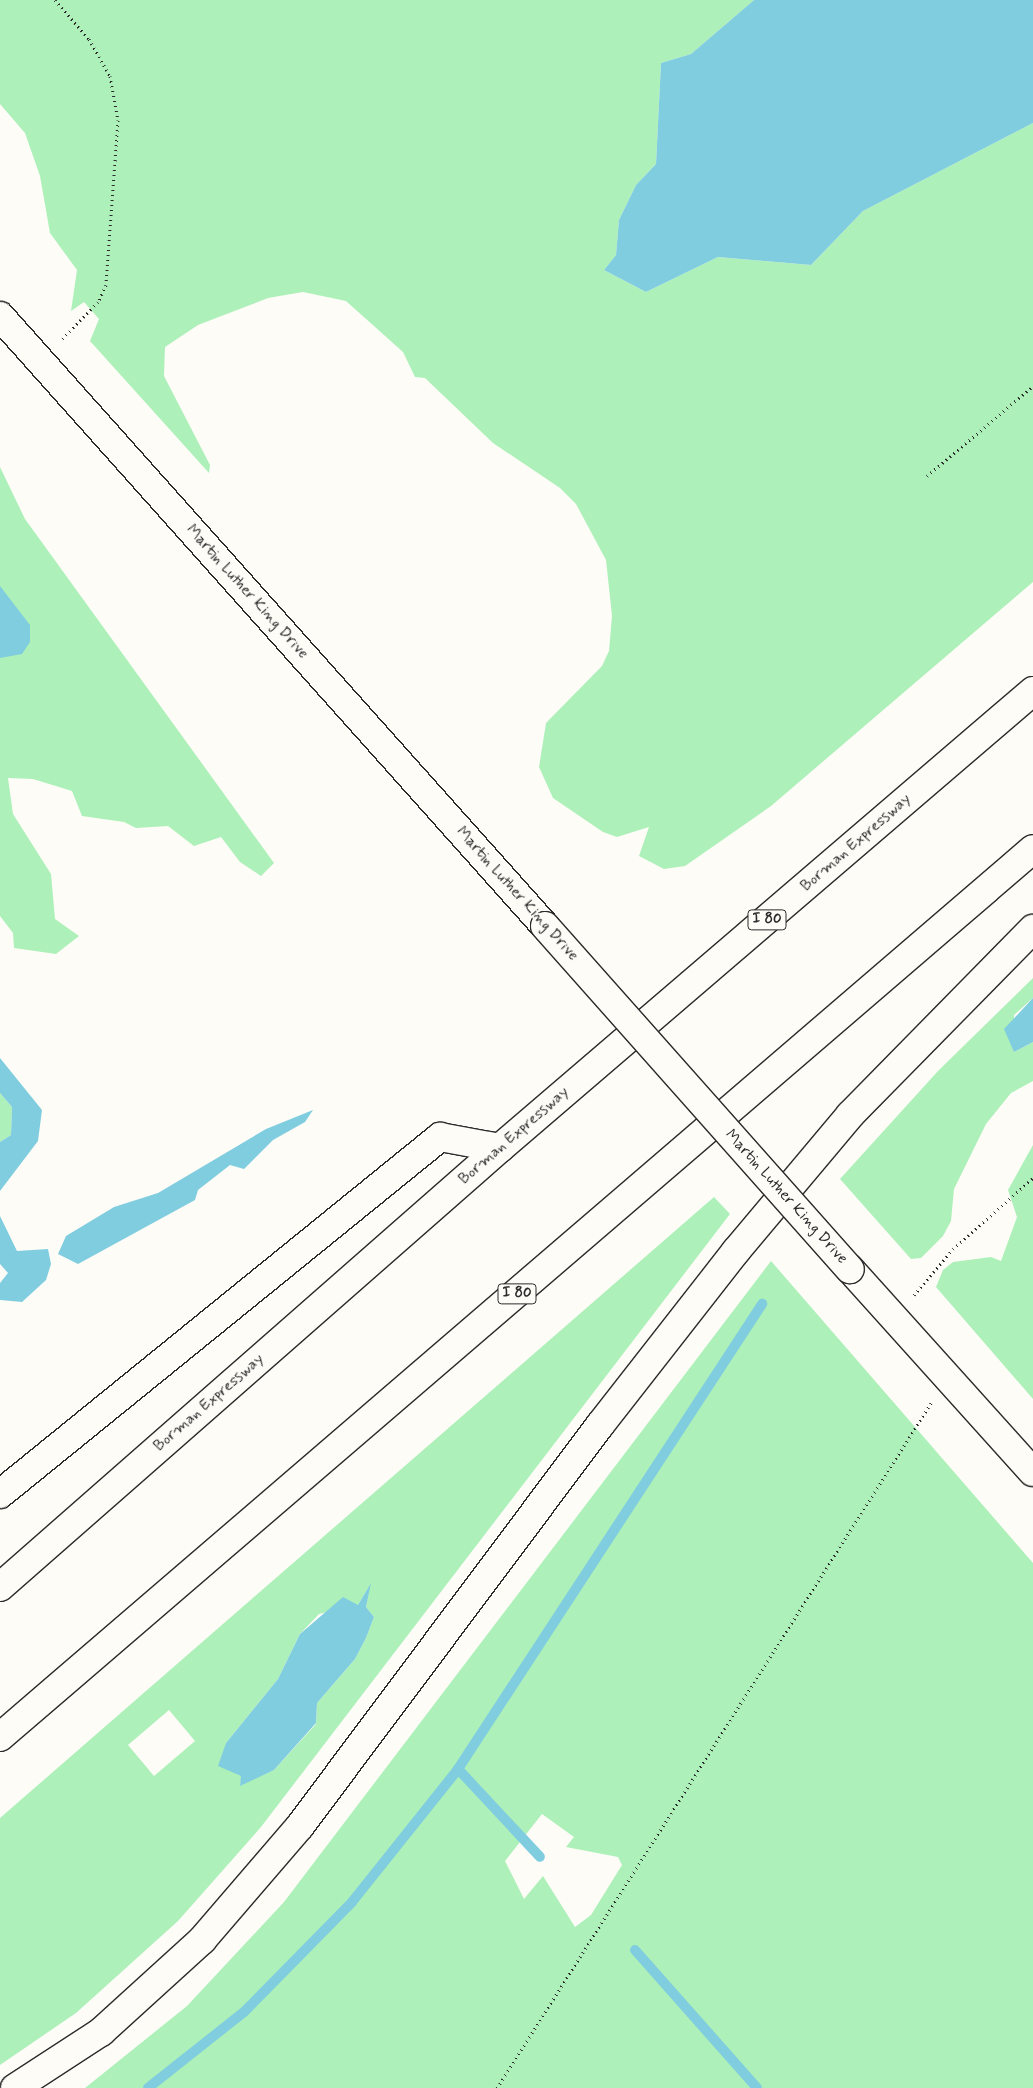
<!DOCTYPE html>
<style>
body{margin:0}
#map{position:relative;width:1033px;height:2088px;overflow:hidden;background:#fdfcf7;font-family:Mynerve,sans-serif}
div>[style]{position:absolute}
.green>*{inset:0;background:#aef0b9}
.water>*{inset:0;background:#80cddf}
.stream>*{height:10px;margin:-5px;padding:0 5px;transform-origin:5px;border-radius:5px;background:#80cddf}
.path>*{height:3px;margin-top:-1.5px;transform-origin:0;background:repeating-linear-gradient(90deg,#2b2b2b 0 1px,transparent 0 5px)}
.roads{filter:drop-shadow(1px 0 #2b2b2b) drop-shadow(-1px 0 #2b2b2b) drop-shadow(0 1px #2b2b2b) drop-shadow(0 -1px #2b2b2b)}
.major>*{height:28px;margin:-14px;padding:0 14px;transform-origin:14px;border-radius:14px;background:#fdfcf7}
.highway>*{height:28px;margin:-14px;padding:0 14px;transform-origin:14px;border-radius:14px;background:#fdfcf7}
.bridges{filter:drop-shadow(1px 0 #2b2b2b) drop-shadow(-1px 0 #2b2b2b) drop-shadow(0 1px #2b2b2b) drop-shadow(0 -1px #2b2b2b)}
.major-bridge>*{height:28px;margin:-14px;padding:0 14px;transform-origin:14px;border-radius:14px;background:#fdfcf7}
span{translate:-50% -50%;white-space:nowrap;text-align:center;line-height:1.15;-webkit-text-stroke:4px #fdfcf7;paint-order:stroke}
.shield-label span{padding:1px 4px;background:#fdfcf7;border:1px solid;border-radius:4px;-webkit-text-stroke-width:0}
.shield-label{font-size:15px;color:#2b2b2b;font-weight:700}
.street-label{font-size:16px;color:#2b2b2b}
</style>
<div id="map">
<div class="green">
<i style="clip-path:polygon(0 0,754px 0,691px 54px,661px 63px,656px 164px,636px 185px,619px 220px,616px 255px,604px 270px,646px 292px,718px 257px,811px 265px,863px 211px,1033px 123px,1033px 582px,771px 806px,685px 866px,664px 869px,639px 856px,649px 827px,617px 837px,603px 832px,553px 798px,539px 767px,546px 723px,602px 666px,609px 651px,612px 616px,606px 560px,576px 504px,560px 488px,493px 443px,425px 378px,415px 377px,403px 352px,346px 301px,303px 292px,268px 298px,198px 325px,165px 347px,164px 376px,210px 465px,209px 473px,90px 341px,99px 319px,84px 302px,71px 311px,77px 270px,50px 233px,40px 176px,25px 133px,0 104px)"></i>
<i style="clip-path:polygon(0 467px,25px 519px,274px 863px,261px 876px,240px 862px,221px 837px,194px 846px,168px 826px,136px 828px,124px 822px,82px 816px,72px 791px,33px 779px,8px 778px,13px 814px,51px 874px,55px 919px,79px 936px,56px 954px,14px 948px,13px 933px,0 916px)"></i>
<i style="clip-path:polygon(1033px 978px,1033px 998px,1014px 1015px,1014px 1052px,1033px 1042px,1033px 1081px,1011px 1093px,986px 1124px,954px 1189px,951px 1221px,943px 1236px,921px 1258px,911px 1259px,840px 1179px,938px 1071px)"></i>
<i style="clip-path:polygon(0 1093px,12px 1107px,11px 1135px,0 1142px)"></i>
<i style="clip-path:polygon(1033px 1145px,1033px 1399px,936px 1287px,943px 1270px,953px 1262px,991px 1257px,1001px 1261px,1017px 1217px,1008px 1190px)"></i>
<i style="clip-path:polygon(evenodd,714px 1197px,730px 1214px,261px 1827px,178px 1921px,76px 2013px,0 2065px,0 1818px,714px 1197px,370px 1585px,366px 1607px,374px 1617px,366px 1638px,355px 1659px,317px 1703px,316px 1724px,274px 1770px,240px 1785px,242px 1776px,227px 1768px,226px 1743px,278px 1679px,300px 1634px,319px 1614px,358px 1605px,370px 1585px,714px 1197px,169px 1710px,195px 1741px,154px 1776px,128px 1745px,169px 1710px)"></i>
<i style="clip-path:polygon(evenodd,771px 1261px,1033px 1563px,1033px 2088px,85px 2088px,187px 2006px,284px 1902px,771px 1261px,542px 1814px,574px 1837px,566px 1847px,618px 1857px,622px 1865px,591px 1915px,575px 1927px,543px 1876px,524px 1899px,505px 1861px,542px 1814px)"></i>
</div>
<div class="water">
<i style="clip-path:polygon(754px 0,1033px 0,1033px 123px,863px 211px,811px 265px,718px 257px,646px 292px,604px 270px,616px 255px,619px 220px,636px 185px,656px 164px,661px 63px,691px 54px)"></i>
<i style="clip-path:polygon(0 586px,30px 625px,30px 642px,22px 654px,0 658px)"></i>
<i style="clip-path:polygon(1033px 998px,1033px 1042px,1014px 1052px,1004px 1029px)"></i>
<i style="clip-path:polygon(0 1058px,42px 1110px,38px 1141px,0 1191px,0 1142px,11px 1135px,12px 1107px,0 1093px)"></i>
<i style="clip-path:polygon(313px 1110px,305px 1122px,273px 1140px,244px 1169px,230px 1165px,198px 1190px,195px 1200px,78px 1264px,58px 1254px,66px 1236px,114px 1207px,158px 1193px,266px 1129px)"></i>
<i style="clip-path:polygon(0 1216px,17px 1251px,48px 1249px,51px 1264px,46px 1280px,22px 1302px,0 1300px,0 1283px,8px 1273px,0 1264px)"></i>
<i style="clip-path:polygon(371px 1583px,366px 1607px,374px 1617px,366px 1638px,355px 1659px,317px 1703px,316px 1723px,274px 1770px,240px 1786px,241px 1776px,218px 1766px,226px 1743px,278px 1679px,300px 1634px,343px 1597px,358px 1605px)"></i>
</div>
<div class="stream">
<i style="left:458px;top:1769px;width:120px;rotate:47deg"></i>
<i style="left:635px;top:1950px;width:184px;rotate:48.5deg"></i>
<i style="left:148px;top:2088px;width:122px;rotate:-38.4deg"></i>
<i style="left:244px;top:2012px;width:154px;rotate:-45.5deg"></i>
<i style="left:352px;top:1902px;width:170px;rotate:-51.4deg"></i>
<i style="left:458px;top:1769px;width:556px;rotate:-56.82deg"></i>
</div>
<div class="path">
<i style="left:55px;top:0;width:52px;rotate:48.9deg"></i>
<i style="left:89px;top:39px;width:43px;rotate:60.4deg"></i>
<i style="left:110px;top:76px;width:45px;rotate:79.7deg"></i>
<i style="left:118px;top:120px;width:165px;rotate:94.2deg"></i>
<i style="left:106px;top:285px;width:19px;rotate:115deg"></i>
<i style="left:98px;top:302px;width:53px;rotate:134.2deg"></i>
<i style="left:927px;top:476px;width:139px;rotate:-40.3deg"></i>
<i style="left:914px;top:1295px;width:60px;rotate:-49.7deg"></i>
<i style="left:953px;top:1249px;width:107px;rotate:-41.6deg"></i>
<i style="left:497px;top:2088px;width:811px;rotate:-57.64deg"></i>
</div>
<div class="roads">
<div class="major">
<i style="left:0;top:316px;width:818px;rotate:48.22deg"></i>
<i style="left:850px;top:1269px;width:273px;rotate:48deg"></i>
</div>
<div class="highway">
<i style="left:0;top:1494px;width:567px;rotate:-39.05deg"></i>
<i style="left:440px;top:1137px;width:61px;rotate:10.4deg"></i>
<i style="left:0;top:1587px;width:665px;rotate:-41.28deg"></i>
<i style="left:500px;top:1148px;width:702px;rotate:-40.61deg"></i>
<i style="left:0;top:1737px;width:1362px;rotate:-40.68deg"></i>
<i style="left:15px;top:2088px;width:103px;rotate:-33.1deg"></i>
<i style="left:101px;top:2032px;width:137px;rotate:-42.3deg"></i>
<i style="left:202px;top:1940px;width:150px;rotate:-49.3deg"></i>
<i style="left:300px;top:1826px;width:501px;rotate:-53.2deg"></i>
<i style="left:600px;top:1425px;width:221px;rotate:-52deg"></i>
<i style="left:736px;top:1251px;width:177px;rotate:-50deg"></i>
<i style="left:850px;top:1115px;width:261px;rotate:-45.5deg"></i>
</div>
</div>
<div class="bridges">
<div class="major-bridge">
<i style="left:545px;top:926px;width:459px;rotate:48.4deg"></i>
</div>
</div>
<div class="shield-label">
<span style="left:767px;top:920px">I 80</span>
<span style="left:517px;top:1294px">I 80</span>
</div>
<div class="street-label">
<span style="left:247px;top:592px;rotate:48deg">Martin Luther King Drive</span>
<span style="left:856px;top:843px;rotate:-41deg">Borman Expressway</span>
<span style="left:517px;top:894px;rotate:48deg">Martin Luther King Drive</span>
<span style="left:514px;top:1136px;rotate:-41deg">Borman Expressway</span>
<span style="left:786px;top:1197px;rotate:48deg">Martin Luther King Drive</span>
<span style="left:209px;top:1403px;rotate:-41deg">Borman Expressway</span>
</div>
</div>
